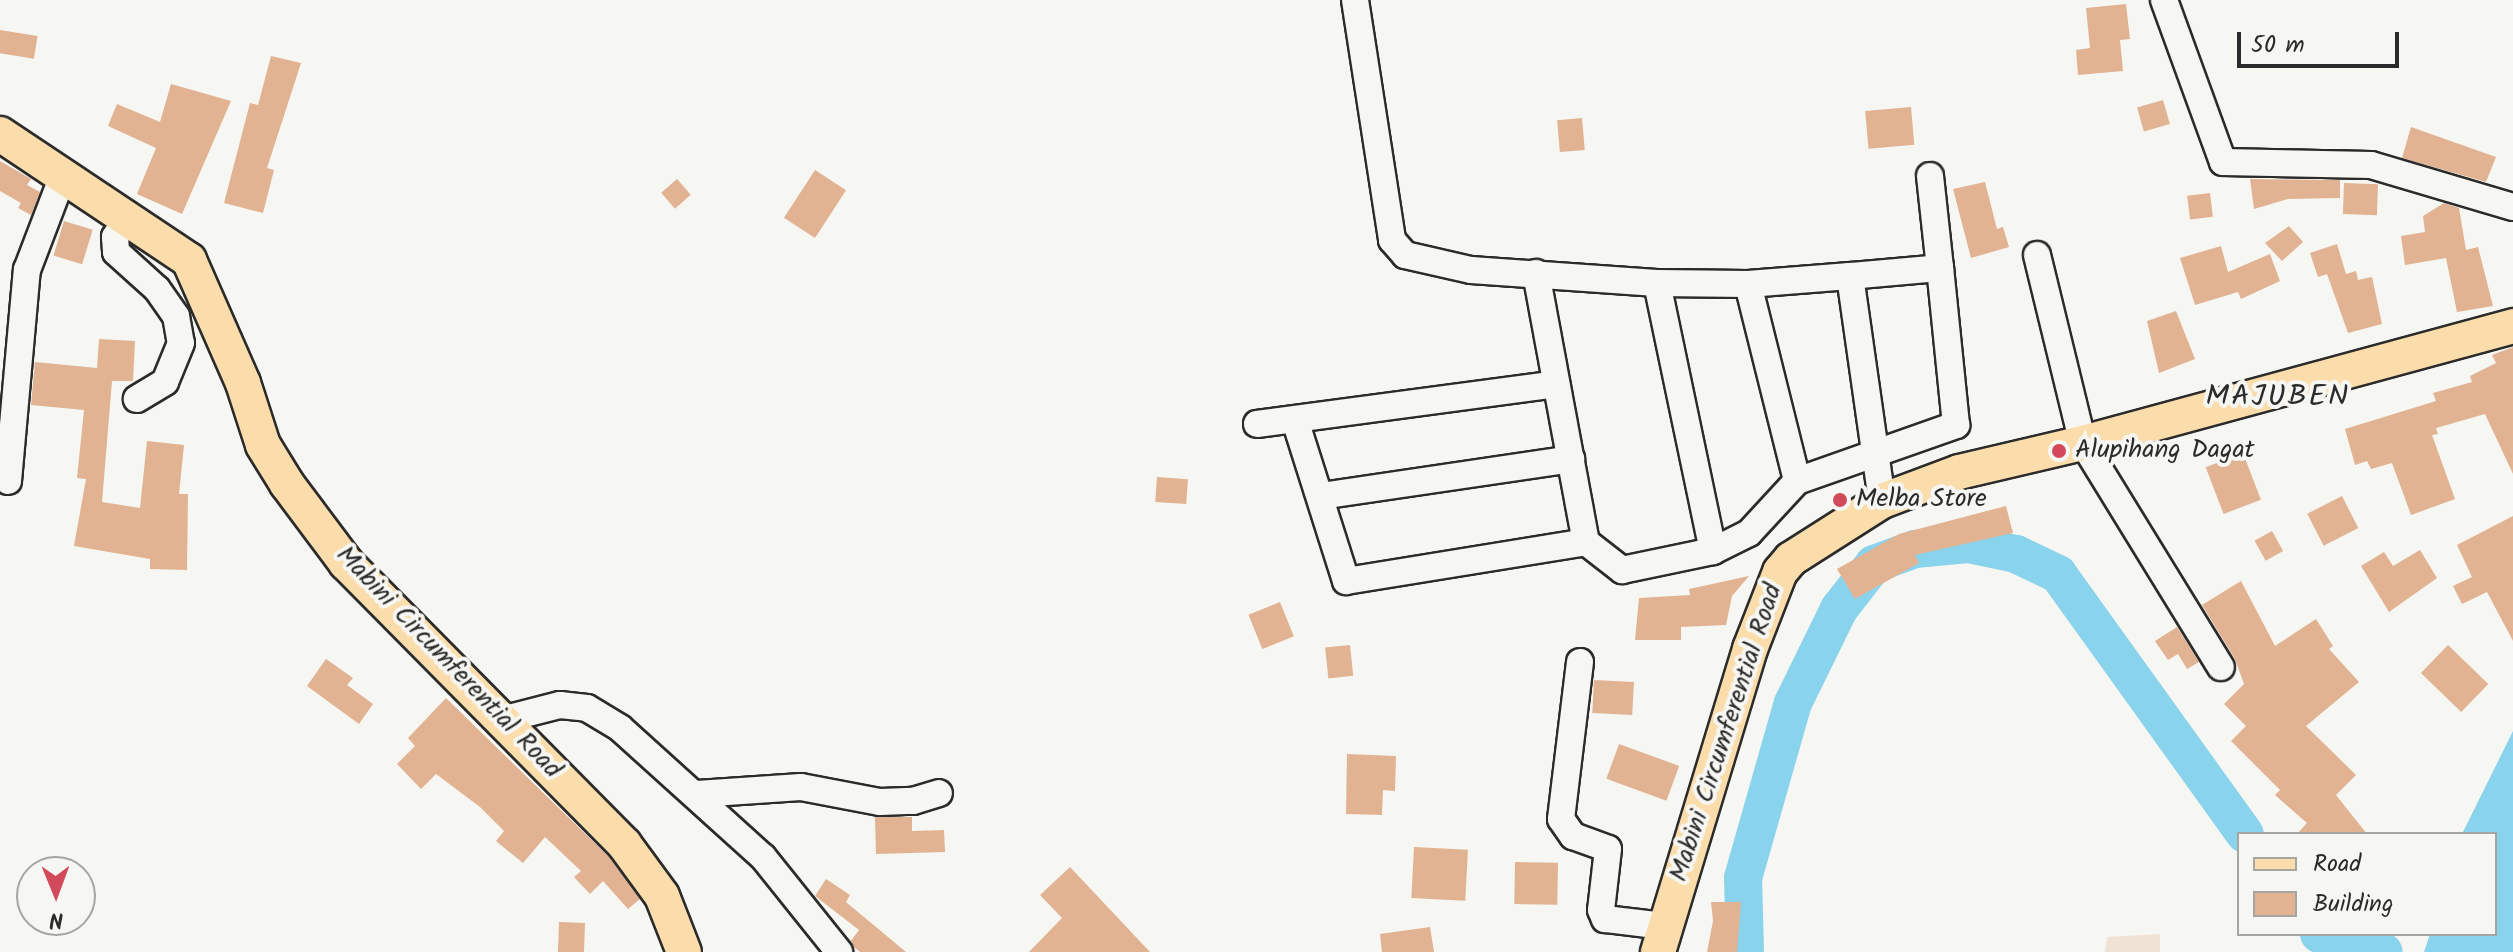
<!DOCTYPE html>
<style>
body{margin:0}
#map{position:relative;width:2513px;height:952px;overflow:hidden;background:#f6f6f2;font-family:Kalam,sans-serif}
div>[style]{position:absolute}
.built>*{inset:0;background:#f0e2d5}
.water>*{inset:0;background:#8ad3ec}
.river>*{height:38px;margin:-19px;padding:0 19px;transform-origin:19px;border-radius:19px;background:#8ad3ec}
.building>*{inset:0;background:#e1b392;transform-origin:0 0}
.roads{filter:drop-shadow(2px 0 #2b2b2b) drop-shadow(-2px 0 #2b2b2b) drop-shadow(0 2px #2b2b2b) drop-shadow(0 -2px #2b2b2b)}
.minor>*{height:26px;margin:-13px;padding:0 13px;transform-origin:13px;border-radius:13px;background:#f6f6f2}
.major>*{height:34px;margin:-17px;padding:0 17px;transform-origin:17px;border-radius:17px;background:#faddab}
.dots>*{width:22px;height:22px;translate:-50% -50%;box-sizing:border-box;border:4px solid #f6f6f2;border-radius:50%}
span{translate:-50% -50%;white-space:nowrap;text-align:center;line-height:1.15;-webkit-text-stroke:8px #f6f6f2;paint-order:stroke}
.poi-label{font-size:26px;color:#2b2b2b}
.left{translate:0 -50%;text-align:left}
.street-label{font-size:26px;color:#2b2b2b}
.quarter-label{font-size:30px;color:#2b2b2b;letter-spacing:2px}
.legend{position:absolute;left:2237px;top:832px;width:260px;height:104px;box-sizing:border-box;background:#f6f6f2;border:2px solid #a5a5a2;margin:0;padding:10px 14px;list-style:none;font-size:24px;color:#2b2b2b}
.legend li{display:flex;align-items:center;gap:16px;height:40px}
.legend b{width:40px;border:2px solid #a5a5a2}
.north{position:absolute;left:16px;top:856px;width:80px;height:80px;box-sizing:border-box;background:#f6f6f2;border:2px solid #a5a5a2;border-radius:50%;rotate:179deg;font-size:22px;font-weight:700;line-height:32px;text-align:center;color:#2b2b2b}
.north::after{content:'';display:block;margin:auto;width:28px;height:36px;background:#d1495b;clip-path:polygon(50% 0,100% 100%,50% 72%,0 100%)}
.scale{position:absolute;left:2237px;top:32px;width:162px;height:36px;box-sizing:border-box;border:4px solid #2b2b2b;border-top:0;padding-left:10px;font-size:24px;line-height:28px;white-space:nowrap;color:#2b2b2b;-webkit-text-stroke:6px #f6f6f2;paint-order:stroke}
</style>
<div id="map">
<div class="built">
<i style="clip-path:polygon(2160px 934px,2160px 952px,2105px 952px,2107px 937px)"></i>
</div>
<div class="water">
<i style="clip-path:polygon(2513px 731px,2513px 952px,2424px 952px,2430px 934px,2495px 934px,2495px 834px,2462px 834px)"></i>
</div>
<div class="river">
<i style="left:2319px;top:934px;width:67px;rotate:15.5deg"></i>
<i style="left:1745px;top:952px;width:74px;rotate:-91.5deg"></i>
<i style="left:1743px;top:878px;width:182px;rotate:-74.1deg"></i>
<i style="left:1793px;top:703px;width:105px;rotate:-63.9deg"></i>
<i style="left:1839px;top:609px;width:57px;rotate:-52.1deg"></i>
<i style="left:1874px;top:564px;width:44px;rotate:-20.1deg"></i>
<i style="left:1915px;top:549px;width:53px;rotate:-5.4deg"></i>
<i style="left:1968px;top:544px;width:49px;rotate:11.8deg"></i>
<i style="left:2016px;top:554px;width:47px;rotate:25.5deg"></i>
<i style="left:2058px;top:574px;width:320px;rotate:54.3deg"></i>
</div>
<div class="building">
<i style="clip-path:polygon(2126px 4px,2130px 39px,2120px 40px,2123px 71px,2078px 75px,2076px 50px,2090px 48px,2086px 8px)"></i>
<i style="left:0;top:30px;width:38px;height:23px;rotate:9deg"></i>
<i style="clip-path:polygon(271px 56px,301px 63px,267px 168px,274px 170px,263px 213px,224px 203px,250px 103px,258px 105px)"></i>
<i style="clip-path:polygon(171px 84px,231px 101px,182px 214px,137px 194px,156px 148px,108px 126px,117px 104px,160px 122px)"></i>
<i style="left:2163px;top:100px;width:25px;height:27px;rotate:74deg"></i>
<i style="left:1911px;top:107px;width:38px;height:46px;rotate:85deg"></i>
<i style="left:1582px;top:118px;width:32px;height:25px;rotate:85deg"></i>
<i style="clip-path:polygon(2411px 127px,2496px 157px,2486px 182px,2402px 158px)"></i>
<i style="clip-path:polygon(0 161px,31px 179px,27px 185px,40px 192px,31px 215px,18px 208px,21px 203px,0 191px)"></i>
<i style="left:815px;top:170px;width:37px;height:57px;rotate:33deg"></i>
<i style="left:677px;top:179px;width:21px;height:21px;rotate:49deg"></i>
<i style="clip-path:polygon(2250px 179px,2340px 180px,2340px 198px,2288px 199px,2254px 209px)"></i>
<i style="clip-path:polygon(1985px 182px,1997px 229px,2003px 227px,2009px 247px,1971px 258px,1953px 189px)"></i>
<i style="left:2344px;top:183px;width:34px;height:31px;rotate:2deg"></i>
<i style="left:2210px;top:193px;width:24px;height:23px;rotate:83deg"></i>
<i style="clip-path:polygon(2444px 203px,2459px 208px,2466px 250px,2478px 247px,2493px 306px,2457px 312px,2446px 258px,2405px 265px,2401px 236px,2425px 232px,2423px 216px)"></i>
<i style="left:64px;top:221px;width:30px;height:36px;rotate:17deg"></i>
<i style="clip-path:polygon(2289px 226px,2303px 242px,2282px 261px,2265px 243px)"></i>
<i style="clip-path:polygon(2337px 244px,2346px 274px,2356px 271px,2358px 280px,2372px 277px,2382px 324px,2348px 333px,2327px 274px,2318px 277px,2310px 253px)"></i>
<i style="clip-path:polygon(2221px 246px,2228px 272px,2270px 254px,2280px 281px,2241px 299px,2238px 292px,2195px 305px,2180px 258px)"></i>
<i style="clip-path:polygon(2176px 311px,2195px 359px,2159px 373px,2147px 321px)"></i>
<i style="clip-path:polygon(99px 339px,135px 341px,133px 381px,112px 381px,102px 502px,140px 508px,147px 441px,184px 445px,179px 494px,188px 494px,187px 570px,150px 569px,150px 559px,74px 546px,86px 479px,77px 478px,84px 410px,31px 405px,35px 362px,97px 368px)"></i>
<i style="clip-path:polygon(2513px 347px,2513px 474px,2485px 414px,2436px 428px,2438px 434px,2432px 435px,2455px 499px,2411px 515px,2392px 463px,2371px 469px,2367px 461px,2355px 465px,2345px 429px,2436px 401px,2433px 393px,2472px 382px,2470px 376px,2496px 363px,2492px 355px)"></i>
<i style="left:2243px;top:453px;width:50px;height:40px;rotate:69deg"></i>
<i style="left:1157px;top:477px;width:31px;height:25px;rotate:4deg"></i>
<i style="left:2342px;top:496px;width:36px;height:39px;rotate:63deg"></i>
<i style="clip-path:polygon(2006px 506px,2013px 533px,1915px 555px,1919px 563px,1855px 599px,1837px 569px,1899px 534px)"></i>
<i style="clip-path:polygon(2513px 516px,2513px 641px,2487px 592px,2462px 604px,2453px 586px,2472px 577px,2457px 545px)"></i>
<i style="left:2272px;top:531px;width:23px;height:20px;rotate:61deg"></i>
<i style="clip-path:polygon(2420px 550px,2437px 578px,2389px 612px,2361px 566px,2384px 552px,2393px 566px)"></i>
<i style="clip-path:polygon(1749px 576px,1732px 596px,1726px 625px,1681px 627px,1681px 640px,1635px 640px,1639px 598px,1690px 595px,1689px 589px)"></i>
<i style="clip-path:polygon(2241px 581px,2275px 646px,2316px 619px,2333px 646px,2329px 649px,2359px 682px,2306px 726px,2356px 775px,2336px 795px,2367px 834px,2297px 834px,2307px 823px,2275px 795px,2280px 790px,2231px 741px,2246px 726px,2224px 704px,2244px 684px,2235px 659px,2202px 605px)"></i>
<i style="left:1280px;top:602px;width:37px;height:34px;rotate:68deg"></i>
<i style="clip-path:polygon(2177px 627px,2199px 662px,2187px 669px,2178px 654px,2168px 660px,2155px 641px)"></i>
<i style="left:1350px;top:645px;width:31px;height:25px;rotate:84deg"></i>
<i style="left:2448px;top:645px;width:56px;height:39px;rotate:44deg"></i>
<i style="clip-path:polygon(326px 659px,353px 678px,347px 685px,373px 704px,359px 724px,307px 686px)"></i>
<i style="left:1594px;top:680px;width:40px;height:33px;rotate:3deg"></i>
<i style="clip-path:polygon(446px 698px,609px 857px,640px 899px,628px 909px,603px 881px,590px 894px,574px 877px,581px 871px,545px 837px,523px 863px,496px 841px,504px 831px,480px 807px,436px 774px,421px 789px,397px 764px,415px 746px,408px 738px)"></i>
<i style="left:1619px;top:744px;width:64px;height:37px;rotate:20deg"></i>
<i style="clip-path:polygon(1347px 754px,1396px 756px,1395px 791px,1383px 790px,1382px 815px,1346px 814px)"></i>
<i style="clip-path:polygon(875px 817px,912px 817px,912px 831px,944px 830px,945px 852px,876px 854px)"></i>
<i style="left:1414px;top:847px;width:54px;height:51px;rotate:3deg"></i>
<i style="left:1515px;top:862px;width:43px;height:42px;rotate:1deg"></i>
<i style="clip-path:polygon(1070px 867px,1150px 952px,1029px 952px,1062px 918px,1040px 895px)"></i>
<i style="clip-path:polygon(826px 879px,850px 895px,846px 902px,906px 952px,860px 952px,854px 947px,851px 941px,859px 930px,815px 896px)"></i>
<i style="clip-path:polygon(1711px 902px,1741px 902px,1737px 952px,1707px 952px,1713px 921px)"></i>
<i style="left:559px;top:922px;width:26px;height:30px;rotate:2deg"></i>
<i style="clip-path:polygon(1430px 927px,1434px 952px,1382px 952px,1380px 934px)"></i>
</div>
<div class="roads">
<div class="minor">
<i style="left:1355px;top:0;width:243px;rotate:81.2deg"></i>
<i style="left:1392px;top:240px;width:20px;rotate:49deg"></i>
<i style="left:1405px;top:255px;width:68px;rotate:12.8deg"></i>
<i style="left:1471px;top:270px;width:186px;rotate:4deg"></i>
<i style="left:1657px;top:283px;width:91px;rotate:0.6deg"></i>
<i style="left:1748px;top:284px;width:102px;rotate:-4.5deg"></i>
<i style="left:1850px;top:276px;width:227px;rotate:81.9deg"></i>
<i style="left:2164px;top:0;width:172px;rotate:70deg"></i>
<i style="left:2223px;top:162px;width:148px;rotate:1.2deg"></i>
<i style="left:2371px;top:165px;width:148px;rotate:16.5deg"></i>
<i style="left:1930px;top:176px;width:93px;rotate:83.8deg"></i>
<i style="left:128px;top:217px;width:24px;rotate:123deg"></i>
<i style="left:115px;top:237px;width:15px;rotate:86deg"></i>
<i style="left:116px;top:252px;width:55px;rotate:42.1deg"></i>
<i style="left:157px;top:289px;width:33px;rotate:55deg"></i>
<i style="left:176px;top:316px;width:27px;rotate:80deg"></i>
<i style="left:181px;top:343px;width:42px;rotate:112.3deg"></i>
<i style="left:165px;top:382px;width:33px;rotate:149deg"></i>
<i style="left:2037px;top:255px;width:194px;rotate:76.3deg"></i>
<i style="left:2083px;top:443px;width:263px;rotate:58.4deg"></i>
<i style="left:1536px;top:273px;width:274px;rotate:79.5deg"></i>
<i style="left:1657px;top:283px;width:274px;rotate:78.2deg"></i>
<i style="left:1748px;top:284px;width:203px;rotate:76deg"></i>
<i style="left:1295px;top:420px;width:169px;rotate:72.4deg"></i>
<i style="left:1346px;top:581px;width:243px;rotate:-9.2deg"></i>
<i style="left:1586px;top:542px;width:46px;rotate:37.9deg"></i>
<i style="left:1622px;top:570px;width:93px;rotate:-11.8deg"></i>
<i style="left:1713px;top:551px;width:40px;rotate:-26.6deg"></i>
<i style="left:1749px;top:533px;width:71px;rotate:-47.3deg"></i>
<i style="left:1797px;top:481px;width:169px;rotate:-19.4deg"></i>
<i style="left:1956px;top:425px;width:158px;rotate:-95.8deg"></i>
<i style="left:1940px;top:268px;width:90px;rotate:174.9deg"></i>
<i style="left:1257px;top:424px;width:302px;rotate:-7.6deg"></i>
<i style="left:8px;top:481px;width:212px;rotate:-84.9deg"></i>
<i style="left:27px;top:270px;width:104px;rotate:-69.1deg"></i>
<i style="left:1321px;top:496px;width:253px;rotate:-8.4deg"></i>
<i style="left:1580px;top:662px;width:158px;rotate:96.9deg"></i>
<i style="left:1561px;top:819px;width:21px;rotate:55deg"></i>
<i style="left:1573px;top:836px;width:37px;rotate:20deg"></i>
<i style="left:1608px;top:849px;width:61px;rotate:96.5deg"></i>
<i style="left:1601px;top:910px;width:10px;rotate:66deg"></i>
<i style="left:1605px;top:919px;width:59px;rotate:6.8deg"></i>
<i style="left:501px;top:720px;width:61px;rotate:-14.3deg"></i>
<i style="left:560px;top:705px;width:27px;rotate:6deg"></i>
<i style="left:587px;top:708px;width:39px;rotate:31deg"></i>
<i style="left:620px;top:728px;width:193px;rotate:42.1deg"></i>
<i style="left:763px;top:857px;width:122px;rotate:51.3deg"></i>
<i style="left:697px;top:794px;width:104px;rotate:-3.9deg"></i>
<i style="left:801px;top:787px;width:80px;rotate:10.8deg"></i>
<i style="left:880px;top:802px;width:33px;rotate:-2deg"></i>
<i style="left:913px;top:801px;width:27px;rotate:-17deg"></i>
</div>
<div class="major">
<i style="left:0;top:134px;width:227px;rotate:33.7deg"></i>
<i style="left:189px;top:260px;width:134px;rotate:66.3deg"></i>
<i style="left:243px;top:383px;width:65px;rotate:72.1deg"></i>
<i style="left:263px;top:445px;width:46px;rotate:58.4deg"></i>
<i style="left:287px;top:484px;width:99px;rotate:53.2deg"></i>
<i style="left:346px;top:563px;width:395px;rotate:45.3deg"></i>
<i style="left:624px;top:844px;width:64px;rotate:53.8deg"></i>
<i style="left:662px;top:896px;width:60px;rotate:68.6deg"></i>
<i style="left:1658px;top:952px;width:317px;rotate:-73.1deg"></i>
<i style="left:1750px;top:649px;width:83px;rotate:-68.7deg"></i>
<i style="left:1780px;top:572px;width:17px;rotate:-50deg"></i>
<i style="left:1791px;top:559px;width:108px;rotate:-32.5deg"></i>
<i style="left:1882px;top:501px;width:82px;rotate:-20.6deg"></i>
<i style="left:1959px;top:472px;width:127px;rotate:-13.2deg"></i>
<i style="left:2083px;top:443px;width:446px;rotate:-15.2deg"></i>
</div>
</div>
<div class="dots">
<i style="left:2059px;top:451px;background:#d1495b"></i>
<i style="left:1840px;top:500px;background:#d1495b"></i>
</div>
<div class="poi-label">
<span class="left" style="left:2075px;top:451px">Alupihang Dagat</span>
<span class="left" style="left:1856px;top:500px">Melba Store</span>
</div>
<div class="street-label">
<span style="left:448px;top:663px;rotate:46deg">Mabini Circumferential Road</span>
<span style="left:1727px;top:733px;rotate:-72deg">Mabini Circumferential Road</span>
</div>
<div class="quarter-label">
<span style="left:2278px;top:397px">MAJUBEN</span>
</div>
<ul class="legend">
<li><b style="height:10px;background:#faddab"></b>Road</li>
<li><b style="height:22px;background:#e1b392"></b>Building</li>
</ul>
<div class="north">N</div>
<div class="scale">50 m</div>
</div>
